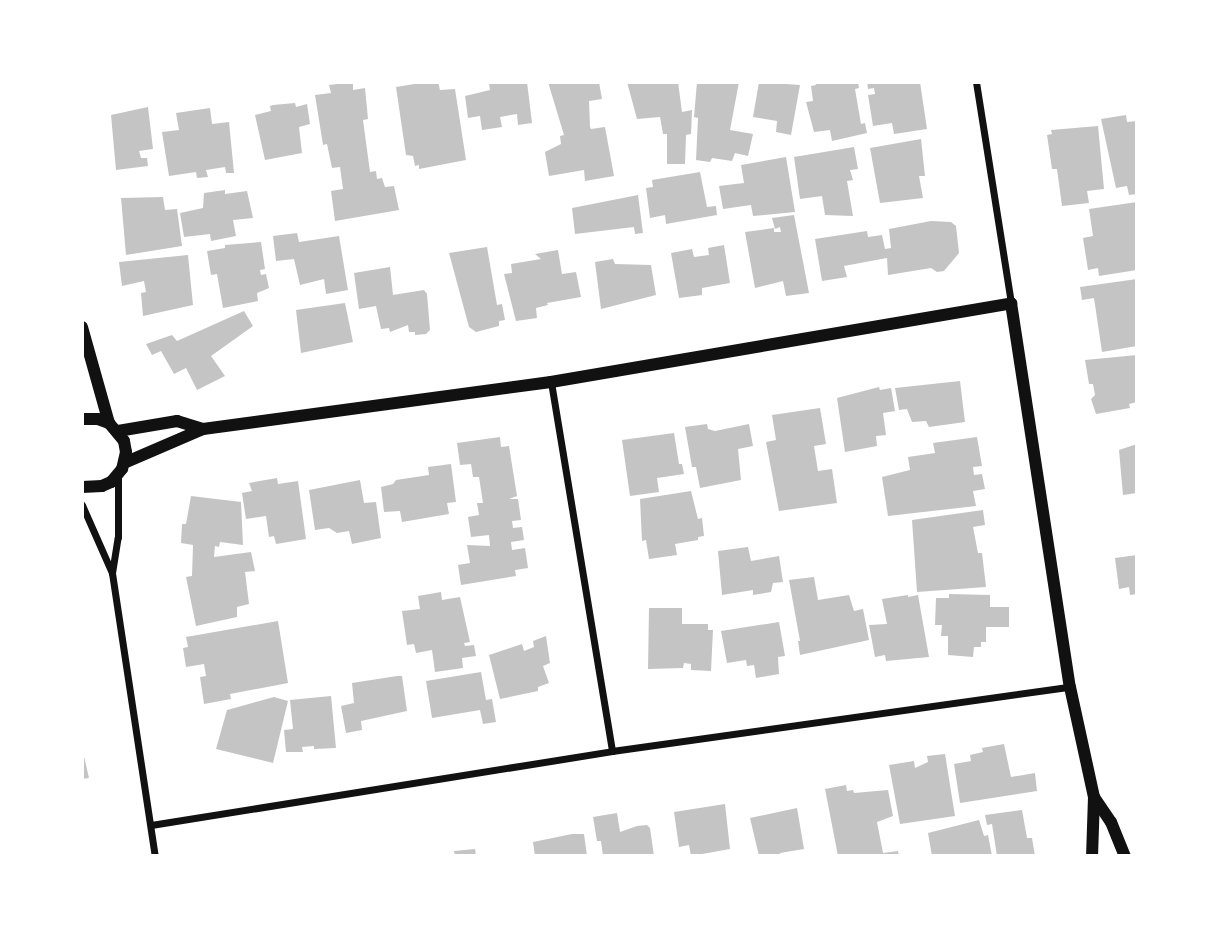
<!DOCTYPE html>
<style>
body{margin:0}
#map{position:relative;width:1219px;height:938px;overflow:hidden;background:#fff;font-family:Ubuntu,sans-serif}
div>[style]{position:absolute}
.building>*{inset:0;background:#c4c4c4}
.minor>*{height:7px;margin:-3.5px;padding:0 3.5px;transform-origin:3.5px;border-radius:3.5px;background:#111}
.tertiary>*{height:12px;margin:-6px;padding:0 6px;transform-origin:6px;border-radius:6px;background:#111}
span{translate:-50% -50%;white-space:nowrap;text-align:center;line-height:1.15;-webkit-text-stroke:5px #fff;paint-order:stroke}
.frame{position:absolute;inset:0;border:84px solid #fff;pointer-events:none}
</style>
<div id="map">
<div class="building">
<i style="clip-path:polygon(353px 82px,353px 90px,365px 88px,368px 119px,363px 120px,370px 172px,376px 171px,377px 179px,382px 178px,385px 187px,394px 186px,399px 210px,335px 221px,331px 191px,343px 189px,340px 167px,332px 168px,327px 144px,323px 145px,315px 95px,331px 93px,329px 85px)"></i>
<i style="clip-path:polygon(427px 82px,438px 82px,440px 90px,455px 89px,466px 160px,419px 169px,419px 165px,415px 166px,413px 156px,406px 155px,396px 87px)"></i>
<i style="clip-path:polygon(499px 82px,527px 82px,532px 123px,518px 125px,517px 114px,500px 117px,502px 127px,482px 130px,480px 116px,468px 118px,465px 96px,490px 90px,489px 84px)"></i>
<i style="clip-path:polygon(548px 82px,599px 82px,602px 99px,589px 101px,590px 127px,591px 129px,605px 127px,614px 176px,585px 181px,584px 170px,549px 176px,545px 152px,561px 144px,560px 136px,564px 135px)"></i>
<i style="clip-path:polygon(627px 82px,678px 82px,682px 112px,692px 110px,691px 134px,686px 135px,685px 164px,667px 164px,667px 134px,663px 134px,660px 117px,637px 119px)"></i>
<i style="clip-path:polygon(697px 82px,739px 82px,730px 130px,753px 134px,748px 156px,735px 153px,732px 161px,712px 158px,710px 162px,696px 160px,698px 118px,694px 117px)"></i>
<i style="clip-path:polygon(759px 82px,800px 85px,791px 135px,776px 132px,777px 121px,753px 117px)"></i>
<i style="clip-path:polygon(815px 82px,858px 82px,859px 88px,855px 89px,861px 124px,865px 123px,867px 133px,832px 141px,830px 130px,814px 132px,806px 102px,813px 101px,811px 86px,816px 85px)"></i>
<i style="clip-path:polygon(867px 82px,920px 82px,927px 129px,894px 134px,892px 123px,873px 126px,868px 95px,875px 94px,874px 88px,868px 89px)"></i>
<i style="clip-path:polygon(295px 103px,296px 107px,307px 104px,310px 124px,299px 127px,302px 153px,265px 160px,255px 115px,271px 111px,270px 106px,273px 105px)"></i>
<i style="clip-path:polygon(148px 107px,153px 149px,139px 151px,141px 158px,147px 158px,148px 166px,116px 170px,111px 115px)"></i>
<i style="clip-path:polygon(210px 108px,212px 124px,229px 122px,234px 173px,226px 173px,225px 167px,206px 170px,208px 177px,197px 178px,196px 172px,169px 176px,162px 132px,179px 130px,176px 113px)"></i>
<i style="clip-path:polygon(1126px 115px,1127px 122px,1137px 121px,1137px 194px,1129px 195px,1127px 186px,1116px 188px,1101px 119px)"></i>
<i style="clip-path:polygon(1098px 126px,1104px 189px,1087px 191px,1089px 203px,1062px 206px,1057px 169px,1052px 169px,1047px 135px,1052px 134px,1051px 130px)"></i>
<i style="clip-path:polygon(921px 139px,925px 176px,919px 176px,923px 198px,880px 203px,870px 148px)"></i>
<i style="clip-path:polygon(854px 147px,858px 169px,850px 170px,853px 180px,847px 181px,853px 216px,825px 215px,822px 196px,800px 199px,794px 157px)"></i>
<i style="clip-path:polygon(786px 157px,795px 212px,753px 216px,751px 205px,723px 209px,719px 186px,744px 183px,741px 165px)"></i>
<i style="clip-path:polygon(700px 172px,707px 207px,716px 206px,717px 215px,666px 224px,665px 215px,650px 218px,646px 188px,653px 187px,652px 180px)"></i>
<i style="clip-path:polygon(225px 190px,225px 194px,247px 191px,253px 218px,233px 220px,236px 236px,211px 241px,210px 234px,184px 237px,180px 213px,203px 208px,204px 193px)"></i>
<i style="clip-path:polygon(638px 195px,643px 233px,635px 234px,634px 227px,575px 234px,572px 208px)"></i>
<i style="clip-path:polygon(163px 197px,165px 210px,177px 209px,182px 246px,126px 255px,121px 198px)"></i>
<i style="clip-path:polygon(1137px 202px,1137px 270px,1099px 276px,1098px 268px,1088px 270px,1083px 238px,1093px 236px,1089px 209px)"></i>
<i style="clip-path:polygon(794px 215px,809px 293px,786px 296px,783px 281px,755px 288px,745px 232px,774px 228px,774px 232px,781px 232px,780px 227px,775px 229px,772px 218px)"></i>
<i style="clip-path:polygon(931px 221px,951px 222px,956px 226px,959px 253px,944px 271px,937px 272px,931px 268px,888px 275px,887px 258px,844px 266px,847px 277px,822px 281px,815px 239px,867px 231px,868px 237px,882px 235px,885px 249px,891px 248px,889px 229px)"></i>
<i style="clip-path:polygon(297px 233px,299px 242px,339px 236px,348px 290px,326px 294px,324px 279px,300px 285px,294px 259px,276px 261px,273px 236px)"></i>
<i style="clip-path:polygon(261px 242px,265px 269px,260px 270px,261px 275px,266px 274px,269px 288px,257px 293px,258px 301px,223px 308px,217px 274px,211px 275px,207px 251px,225px 248px,225px 245px)"></i>
<i style="clip-path:polygon(724px 245px,730px 283px,702px 288px,702px 295px,679px 298px,671px 253px,692px 249px,694px 257px,709px 255px,708px 248px)"></i>
<i style="clip-path:polygon(487px 247px,497px 305px,502px 304px,505px 320px,499px 321px,499px 326px,476px 332px,469px 327px,449px 253px)"></i>
<i style="clip-path:polygon(558px 250px,562px 274px,576px 272px,581px 297px,547px 303px,548px 305px,536px 308px,537px 318px,516px 321px,504px 274px,512px 273px,511px 264px,541px 259px,535px 254px)"></i>
<i style="clip-path:polygon(188px 255px,193px 305px,143px 316px,141px 293px,146px 292px,144px 281px,122px 286px,119px 262px)"></i>
<i style="clip-path:polygon(613px 259px,615px 264px,651px 265px,656px 295px,601px 309px,595px 262px)"></i>
<i style="clip-path:polygon(390px 267px,393px 295px,424px 290px,427px 294px,430px 330px,426px 334px,415px 335px,415px 332px,409px 332px,408px 325px,390px 332px,389px 328px,381px 329px,376px 306px,359px 309px,354px 273px)"></i>
<i style="clip-path:polygon(1137px 279px,1137px 346px,1102px 352px,1094px 298px,1082px 300px,1080px 287px)"></i>
<i style="clip-path:polygon(345px 303px,353px 342px,301px 353px,296px 310px)"></i>
<i style="clip-path:polygon(244px 311px,253px 326px,211px 356px,225px 376px,197px 390px,186px 368px,174px 374px,161px 351px,152px 355px,146px 344px,172px 335px,177px 341px)"></i>
<i style="clip-path:polygon(1137px 355px,1137px 402px,1129px 404px,1130px 408px,1096px 414px,1091px 399px,1095px 395px,1093px 384px,1089px 384px,1085px 360px)"></i>
<i style="clip-path:polygon(960px 381px,965px 422px,929px 427px,926px 421px,912px 422px,907px 409px,899px 410px,895px 388px)"></i>
<i style="clip-path:polygon(879px 387px,880px 390px,891px 388px,895px 411px,883px 413px,886px 435px,876px 436px,877px 446px,845px 452px,837px 398px)"></i>
<i style="clip-path:polygon(820px 408px,826px 444px,814px 446px,818px 471px,832px 469px,837px 503px,779px 511px,766px 442px,776px 440px,772px 415px)"></i>
<i style="clip-path:polygon(707px 424px,708px 429px,715px 431px,749px 424px,753px 446px,738px 449px,741px 480px,700px 488px,696px 467px,692px 467px,685px 427px)"></i>
<i style="clip-path:polygon(674px 433px,679px 464px,682px 464px,684px 474px,657px 478px,659px 492px,630px 496px,622px 440px)"></i>
<i style="clip-path:polygon(500px 437px,501px 447px,509px 446px,517px 496px,509px 499px,518px 499px,521px 520px,512px 521px,513px 528px,522px 527px,524px 540px,511px 542px,512px 550px,525px 548px,528px 568px,515px 570px,516px 576px,461px 585px,458px 565px,470px 563px,467px 545px,490px 546px,489px 535px,471px 537px,468px 517px,479px 515px,477px 503px,483px 503px,479px 477px,473px 477px,471px 464px,460px 465px,457px 443px)"></i>
<i style="clip-path:polygon(977px 437px,982px 466px,973px 467px,974px 475px,982px 474px,985px 489px,973px 491px,976px 506px,888px 516px,882px 477px,910px 470px,908px 457px,935px 453px,933px 443px)"></i>
<i style="clip-path:polygon(1137px 444px,1137px 493px,1123px 495px,1119px 450px)"></i>
<i style="clip-path:polygon(451px 464px,456px 502px,447px 503px,449px 514px,402px 522px,400px 511px,384px 512px,381px 487px,393px 484px,396px 480px,429px 475px,428px 467px)"></i>
<i style="clip-path:polygon(277px 478px,278px 484px,298px 481px,306px 539px,276px 544px,274px 536px,269px 537px,266px 516px,246px 519px,242px 493px,252px 491px,249px 483px)"></i>
<i style="clip-path:polygon(360px 480px,364px 503px,376px 502px,381px 538px,352px 544px,349px 531px,337px 533px,329px 528px,315px 530px,309px 490px)"></i>
<i style="clip-path:polygon(691px 491px,698px 519px,702px 518px,704px 536px,698px 537px,698px 540px,675px 544px,677px 555px,649px 559px,646px 540px,642px 541px,640px 499px)"></i>
<i style="clip-path:polygon(191px 496px,241px 502px,243px 545px,220px 542px,219px 547px,215px 546px,214px 557px,251px 552px,255px 571px,245px 572px,249px 604px,237px 607px,237px 617px,196px 626px,186px 577px,192px 576px,193px 545px,181px 543px,182px 524px,186px 524px)"></i>
<i style="clip-path:polygon(983px 510px,985px 525px,973px 527px,978px 553px,982px 553px,986px 587px,917px 592px,912px 520px)"></i>
<i style="clip-path:polygon(748px 547px,751px 561px,779px 556px,783px 582px,773px 583px,771px 592px,753px 595px,753px 590px,722px 595px,718px 551px)"></i>
<i style="clip-path:polygon(1137px 555px,1137px 594px,1130px 595px,1129px 587px,1119px 589px,1115px 558px)"></i>
<i style="clip-path:polygon(814px 577px,818px 600px,849px 595px,854px 611px,863px 609px,869px 640px,800px 655px,798px 641px,800px 641px,789px 580px)"></i>
<i style="clip-path:polygon(441px 592px,442px 600px,460px 597px,470px 642px,464px 643px,465px 646px,474px 645px,476px 656px,462px 658px,463px 668px,435px 672px,432px 650px,416px 653px,414px 644px,407px 645px,402px 611px,420px 609px,418px 596px)"></i>
<i style="clip-path:polygon(949px 594px,990px 595px,990px 607px,1009px 607px,1009px 627px,986px 627px,986px 642px,981px 642px,981px 647px,974px 647px,973px 657px,948px 655px,948px 636px,941px 636px,942px 625px,935px 625px,936px 598px,949px 598px)"></i>
<i style="clip-path:polygon(908px 595px,908px 597px,918px 595px,929px 657px,886px 661px,885px 655px,875px 657px,869px 625px,887px 624px,882px 599px)"></i>
<i style="clip-path:polygon(649px 608px,682px 608px,682px 624px,708px 624px,708px 630px,713px 630px,711px 671px,691px 670px,691px 664px,684px 663px,683px 668px,648px 669px)"></i>
<i style="clip-path:polygon(278px 621px,288px 683px,230px 694px,231px 699px,204px 704px,200px 677px,206px 676px,204px 664px,186px 667px,183px 648px,188px 647px,186px 637px)"></i>
<i style="clip-path:polygon(779px 622px,785px 656px,778px 657px,779px 674px,756px 678px,754px 665px,747px 666px,746px 660px,727px 663px,721px 631px)"></i>
<i style="clip-path:polygon(546px 636px,550px 663px,543px 666px,549px 683px,538px 687px,538px 691px,500px 699px,489px 655px,522px 644px,524px 651px,534px 647px,533px 641px)"></i>
<i style="clip-path:polygon(481px 672px,486px 700px,492px 699px,496px 722px,483px 724px,480px 710px,432px 718px,426px 681px)"></i>
<i style="clip-path:polygon(397px 676px,402px 676px,407px 711px,361px 721px,362px 730px,346px 733px,341px 706px,354px 703px,352px 683px)"></i>
<i style="clip-path:polygon(331px 696px,336px 748px,314px 749px,314px 746px,302px 747px,303px 752px,286px 752px,284px 730px,293px 729px,290px 700px)"></i>
<i style="clip-path:polygon(274px 697px,288px 701px,273px 763px,216px 749px,227px 710px)"></i>
<i style="clip-path:polygon(1004px 744px,1011px 777px,1035px 773px,1037px 791px,960px 803px,954px 764px,971px 761px,970px 755px,983px 752px,982px 748px)"></i>
<i style="clip-path:polygon(82px 748px,89px 778px,82px 779px)"></i>
<i style="clip-path:polygon(945px 754px,955px 816px,900px 824px,889px 765px,914px 761px,915px 768px,928px 762px,927px 756px)"></i>
<i style="clip-path:polygon(846px 785px,847px 791px,853px 790px,854px 793px,888px 790px,893px 816px,877px 822px,883px 853px,898px 851px,899px 856px,838px 856px,825px 789px)"></i>
<i style="clip-path:polygon(725px 804px,730px 849px,691px 856px,689px 845px,679px 847px,674px 812px)"></i>
<i style="clip-path:polygon(797px 808px,804px 849px,780px 853px,781px 856px,759px 856px,750px 818px)"></i>
<i style="clip-path:polygon(1022px 810px,1027px 838px,1032px 838px,1035px 856px,997px 856px,992px 824px,987px 825px,985px 815px)"></i>
<i style="clip-path:polygon(617px 813px,620px 832px,637px 826px,647px 825px,650px 828px,654px 856px,603px 856px,601px 841px,597px 841px,593px 817px)"></i>
<i style="clip-path:polygon(979px 820px,984px 836px,988px 835px,992px 856px,932px 856px,928px 833px)"></i>
<i style="clip-path:polygon(572px 834px,584px 834px,587px 856px,535px 856px,533px 842px)"></i>
<i style="clip-path:polygon(475px 849px,476px 856px,455px 856px,454px 851px)"></i>
</div>
<div class="minor">
<i style="left:976px;top:82px;width:224px;rotate:81deg"></i>
<i style="left:551px;top:382px;width:374px;rotate:80.6deg"></i>
<i style="left:82px;top:505px;width:74px;rotate:66.2deg"></i>
<i style="left:112px;top:573px;width:286px;rotate:81.4deg"></i>
<i style="left:112px;top:573px;width:36px;rotate:-81deg"></i>
<i style="left:118px;top:537px;width:60px;rotate:-90deg"></i>
<i style="left:151px;top:825px;width:467px;rotate:-9.1deg"></i>
<i style="left:612px;top:751px;width:462px;rotate:-8deg"></i>
</div>
<div class="tertiary">
<i style="left:82px;top:327px;width:100px;rotate:74.3deg"></i>
<i style="left:82px;top:419px;width:16px"></i>
<i style="left:98px;top:419px;width:12px;rotate:20deg"></i>
<i style="left:109px;top:423px;width:23px;rotate:50deg"></i>
<i style="left:124px;top:441px;width:11px;rotate:80deg"></i>
<i style="left:126px;top:452px;width:17px;rotate:103deg"></i>
<i style="left:122px;top:469px;width:17px;rotate:130deg"></i>
<i style="left:111px;top:482px;width:10px;rotate:156deg"></i>
<i style="left:102px;top:486px;width:20px;rotate:177deg"></i>
<i style="left:118px;top:431px;width:60px;rotate:-9.6deg"></i>
<i style="left:177px;top:421px;width:27px;rotate:17deg"></i>
<i style="left:124px;top:463px;width:86px;rotate:-23.3deg"></i>
<i style="left:203px;top:429px;width:351px;rotate:-7.7deg"></i>
<i style="left:551px;top:382px;width:467px;rotate:-9.7deg"></i>
<i style="left:1011px;top:303px;width:389px;rotate:81.3deg"></i>
<i style="left:1070px;top:687px;width:113px;rotate:77.7deg"></i>
<i style="left:1094px;top:797px;width:59px;rotate:91.9deg"></i>
<i style="left:1094px;top:797px;width:30px;rotate:56deg"></i>
<i style="left:1111px;top:822px;width:37px;rotate:68deg"></i>
</div>
<div class="frame"></div>
</div>
